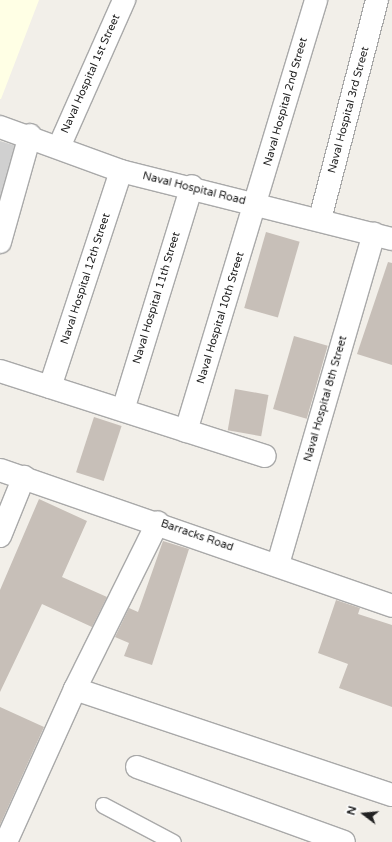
<!DOCTYPE html>
<style>
body{margin:0}
#map{position:relative;width:392px;height:842px;overflow:hidden;background:#f2efe9;font-family:"Varela Round",sans-serif}
div>[style]{position:absolute}
.education>*{inset:0;background:#ffffe5}
.religious>*{inset:0;background:#d0d0d0}
.building>*{inset:0;background:#c7bfb8;transform-origin:0 0}
.roads{filter:drop-shadow(1px 0 #a9a9a9) drop-shadow(-1px 0 #a9a9a9) drop-shadow(0 1px #a9a9a9) drop-shadow(0 -1px #a9a9a9)}
.service>*{height:15px;margin:-7.5px;padding:0 7.5px;transform-origin:7.5px;border-radius:7.5px;background:#fff}
.minor>*{height:22px;margin:-11px;padding:0 11px;transform-origin:11px;border-radius:11px;background:#fff}
.tertiary>*{height:22px;margin:-11px;padding:0 11px;transform-origin:11px;border-radius:11px;background:#fff}
span{translate:-50% -50%;white-space:nowrap;text-align:center;line-height:1.15;-webkit-text-stroke:3.5px #fff;paint-order:stroke}
.street-label{font-size:11px;color:#222}
.north{position:absolute;left:344px;top:794px;width:40px;height:40px;-webkit-text-stroke:3px #fff;paint-order:stroke;rotate:286deg;font-size:11px;font-weight:700;line-height:16px;text-align:center;color:#222}
.north::after{content:'';display:block;margin:auto;width:14px;height:18px;background:#222;clip-path:polygon(50% 0,100% 100%,50% 72%,0 100%)}
</style>
<div id="map">
<div class="education">
<i style="clip-path:polygon(0 0,39px 0,1px 99px,0 99px)"></i>
</div>
<div class="religious">
<i style="clip-path:polygon(0 141px,23px 148px,0 224px)"></i>
</div>
<div class="building">
<i style="left:266px;top:232px;width:35px;height:79px;rotate:16deg"></i>
<i style="clip-path:polygon(388px 262px,392px 263px,392px 365px,357px 354px)"></i>
<i style="left:294px;top:336px;width:35px;height:76px;rotate:16deg"></i>
<i style="left:235px;top:389px;width:34px;height:42px;rotate:10deg"></i>
<i style="left:94px;top:417px;width:29px;height:58px;rotate:18deg"></i>
<i style="clip-path:polygon(39px 499px,87px 521px,62px 577px,107px 597px,92px 627px,42px 604px,0 692px,0 590px)"></i>
<i style="clip-path:polygon(163px 541px,189px 549px,152px 665px,124px 656px,129px 643px,115px 637px,129px 608px,138px 612px)"></i>
<i style="clip-path:polygon(336px 600px,360px 608px,358px 614px,392px 625px,392px 707px,339px 688px,348px 664px,318px 653px)"></i>
<i style="clip-path:polygon(0 707px,44px 727px,0 825px)"></i>
</div>
<div class="roads">
<div class="service">
<i style="left:103px;top:805px;width:79px;rotate:27.9deg"></i>
</div>
<div class="minor">
<i style="left:59px;top:147px;width:161px;rotate:-66.1deg"></i>
<i style="left:320px;top:219px;width:226px;rotate:-75.4deg"></i>
<i style="left:0;top:242px;width:111px;rotate:-74.3deg"></i>
<i style="left:0;top:371px;width:278px;rotate:17.8deg"></i>
<i style="left:50px;top:387px;width:227px;rotate:-71.8deg"></i>
<i style="left:123px;top:410px;width:234px;rotate:-72.9deg"></i>
<i style="left:186px;top:431px;width:450px;rotate:-73.2deg"></i>
<i style="left:0;top:470px;width:415px;rotate:19.1deg"></i>
<i style="left:0;top:536px;width:64px;rotate:-67.9deg"></i>
<i style="left:278px;top:564px;width:344px;rotate:-73.8deg"></i>
<i style="left:75px;top:689px;width:334px;rotate:18.5deg"></i>
<i style="left:137px;top:767px;width:220px;rotate:19.9deg"></i>
<i style="left:6px;top:842px;width:168px;rotate:-65.7deg"></i>
<i style="left:75px;top:689px;width:186px;rotate:-63.6deg"></i>
</div>
<div class="tertiary">
<i style="left:0;top:127px;width:129px;rotate:20deg"></i>
<i style="left:121px;top:171px;width:279px;rotate:14.1deg"></i>
</div>
</div>
<div class="street-label">
<span style="left:91px;top:74px;rotate:-66deg">Naval Hospital 1st Street</span>
<span style="left:286px;top:102px;rotate:-74deg">Naval Hospital 2nd Street</span>
<span style="left:349px;top:110px;rotate:-75deg">Naval Hospital 3rd Street</span>
<span style="left:194px;top:189px;rotate:14deg">Naval Hospital Road</span>
<span style="left:86px;top:279px;rotate:-72deg">Naval Hospital 12th Street</span>
<span style="left:157px;top:298px;rotate:-73deg">Naval Hospital 11th Street</span>
<span style="left:221px;top:318px;rotate:-73deg">Naval Hospital 10th Street</span>
<span style="left:326px;top:399px;rotate:-74deg">Naval Hospital 8th Street</span>
<span style="left:197px;top:536px;rotate:19deg">Barracks Road</span>
</div>
<div class="north">N</div>
</div>
